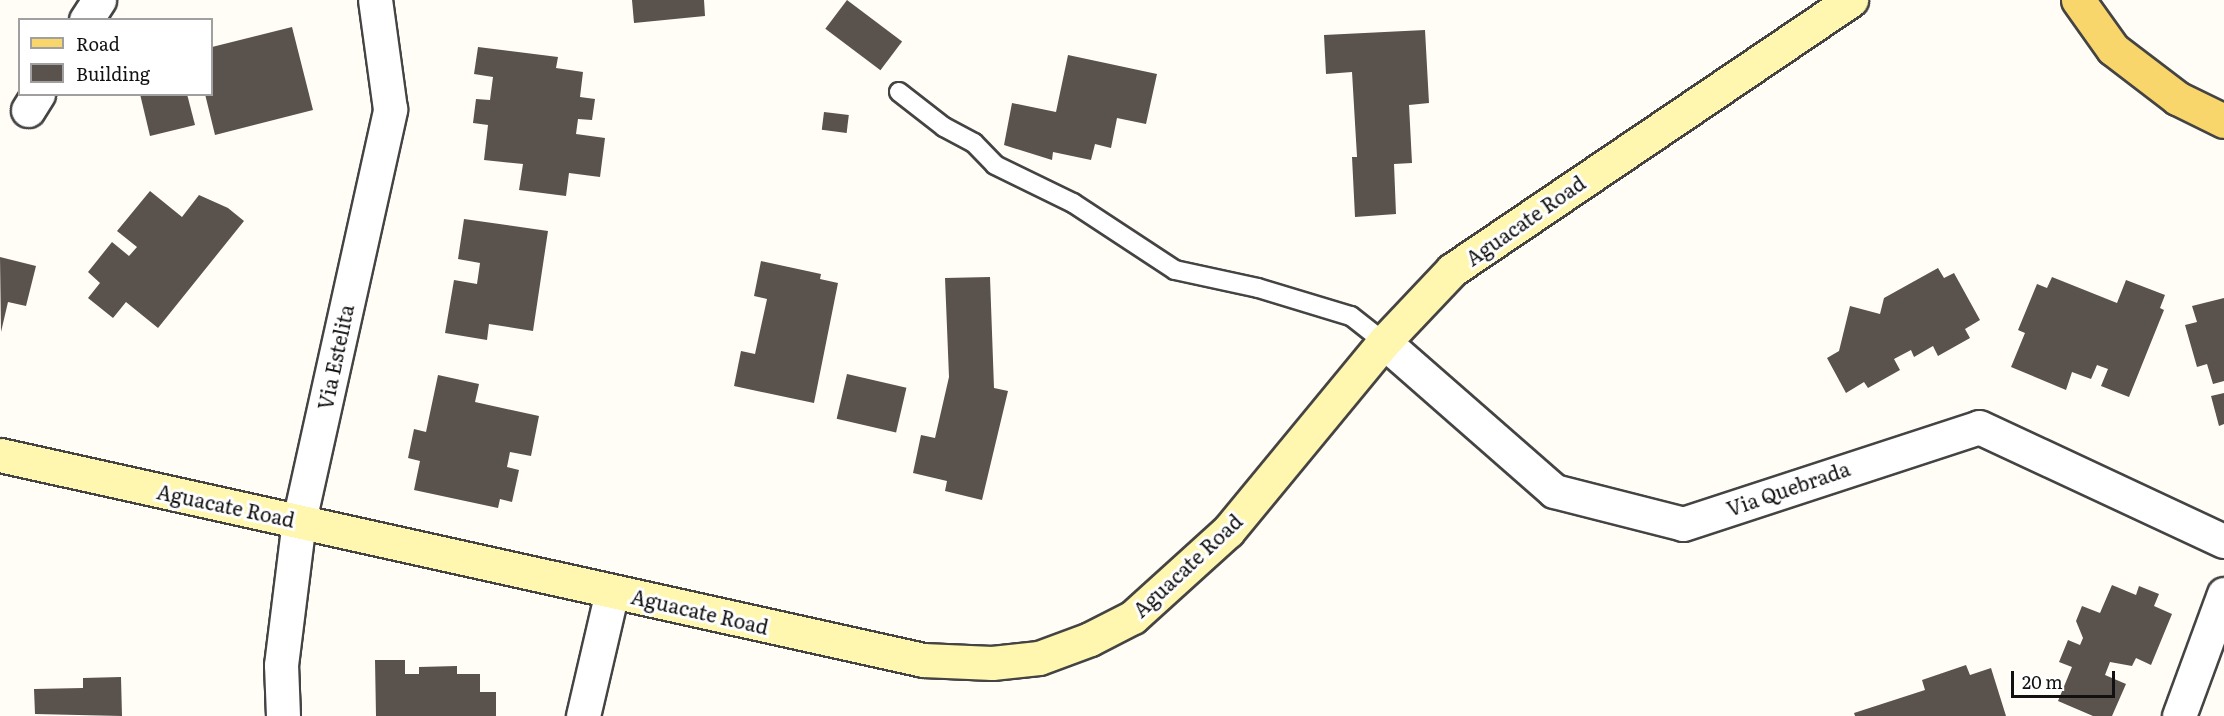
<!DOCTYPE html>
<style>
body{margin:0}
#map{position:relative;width:2224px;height:716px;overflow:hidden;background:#fffdf5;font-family:Literata,serif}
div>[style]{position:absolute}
.building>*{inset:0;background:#5a524d;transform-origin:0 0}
.roads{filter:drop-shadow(2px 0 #444) drop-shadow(-2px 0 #444) drop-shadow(0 2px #444) drop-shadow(0 -2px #444)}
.lane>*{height:18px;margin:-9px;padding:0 9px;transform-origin:9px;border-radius:9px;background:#fff}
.street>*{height:33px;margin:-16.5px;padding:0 16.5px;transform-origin:16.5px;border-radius:16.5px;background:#fff}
.secondary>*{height:33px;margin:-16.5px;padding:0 16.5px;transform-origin:16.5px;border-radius:16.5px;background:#fff6b0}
.primary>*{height:33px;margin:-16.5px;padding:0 16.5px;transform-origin:16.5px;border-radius:16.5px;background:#f9d66b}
span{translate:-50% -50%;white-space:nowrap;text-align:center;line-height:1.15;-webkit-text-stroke:6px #fff;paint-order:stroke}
.street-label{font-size:20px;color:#111}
.legend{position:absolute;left:18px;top:18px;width:195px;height:78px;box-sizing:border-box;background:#fff;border:2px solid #a0a0a0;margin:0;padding:8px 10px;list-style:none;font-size:18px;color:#111}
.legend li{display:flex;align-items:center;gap:12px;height:30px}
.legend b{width:30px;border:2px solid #a0a0a0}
.scale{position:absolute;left:2011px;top:671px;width:104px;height:27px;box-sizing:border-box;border:3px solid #111;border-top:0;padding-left:8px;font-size:18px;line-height:21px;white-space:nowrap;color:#111;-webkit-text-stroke:4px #fff;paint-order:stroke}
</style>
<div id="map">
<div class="building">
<i style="clip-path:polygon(632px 0,704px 0,705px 16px,634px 23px)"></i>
<i style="left:847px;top:0;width:69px;height:36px;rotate:37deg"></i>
<i style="clip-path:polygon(292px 27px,313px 110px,215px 135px,205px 94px,212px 94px,212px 47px)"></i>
<i style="clip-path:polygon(1425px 30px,1429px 103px,1409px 105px,1412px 163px,1394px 164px,1396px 214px,1355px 217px,1352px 157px,1357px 157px,1352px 72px,1326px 74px,1324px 35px)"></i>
<i style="clip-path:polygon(478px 47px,558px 57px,556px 68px,583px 72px,580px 97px,595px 99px,592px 120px,578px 119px,576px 134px,605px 138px,600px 177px,569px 173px,566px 196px,519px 190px,523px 164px,484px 160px,488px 125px,473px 123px,476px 99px,490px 100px,493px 77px,474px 74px)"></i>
<i style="clip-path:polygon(1068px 55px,1157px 74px,1146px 124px,1117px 118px,1111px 148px,1095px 144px,1091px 160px,1053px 152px,1052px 160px,1004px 145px,1012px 103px,1056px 112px)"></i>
<i style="clip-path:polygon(140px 94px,187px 94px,195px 125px,150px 136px)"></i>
<i style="left:824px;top:112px;width:25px;height:18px;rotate:7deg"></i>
<i style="clip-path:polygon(150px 191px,182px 217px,199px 195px,228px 208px,244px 221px,158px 328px,126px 302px,113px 318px,88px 298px,100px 283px,88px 272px,112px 242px,129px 256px,137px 247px,117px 231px)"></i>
<i style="clip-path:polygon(464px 219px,548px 231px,533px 331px,489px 324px,487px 340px,445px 333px,454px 280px,477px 284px,480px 263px,458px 259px)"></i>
<i style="clip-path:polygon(0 257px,36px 266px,26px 306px,8px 302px,1px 332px)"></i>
<i style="clip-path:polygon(761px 261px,821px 274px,820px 279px,838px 283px,814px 403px,734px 386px,741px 351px,755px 354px,767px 299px,754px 296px)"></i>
<i style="clip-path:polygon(1938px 268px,1944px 278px,1954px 273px,1980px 320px,1965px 329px,1970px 338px,1938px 356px,1933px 346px,1914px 357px,1911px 350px,1894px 359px,1900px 370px,1868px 388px,1864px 382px,1846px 393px,1827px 358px,1839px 351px,1850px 306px,1880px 314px,1884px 298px)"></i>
<i style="clip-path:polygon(990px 277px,994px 388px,1008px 391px,982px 500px,945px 491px,947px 481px,913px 473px,921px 435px,935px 438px,949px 377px,945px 278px)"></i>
<i style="clip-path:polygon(2052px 277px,2117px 303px,2126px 280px,2165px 295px,2160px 308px,2164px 310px,2129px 397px,2101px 386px,2108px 369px,2097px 365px,2091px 379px,2072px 372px,2066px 390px,2011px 367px,2025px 333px,2018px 330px,2037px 284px,2047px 288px)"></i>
<i style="clip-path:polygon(2224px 298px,2224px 381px,2213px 384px,2207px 364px,2197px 367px,2185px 325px,2197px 322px,2192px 306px)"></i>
<i style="left:847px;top:374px;width:61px;height:46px;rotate:13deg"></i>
<i style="clip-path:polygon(438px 375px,479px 384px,475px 402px,539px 416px,531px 456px,510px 452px,507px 467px,519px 470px,512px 502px,500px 499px,498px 508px,414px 490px,420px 461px,408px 458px,414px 429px,426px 432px)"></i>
<i style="clip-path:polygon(2224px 393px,2224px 424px,2219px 426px,2211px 396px)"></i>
<i style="clip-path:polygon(2112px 585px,2136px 595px,2139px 586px,2159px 594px,2154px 606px,2172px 614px,2151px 665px,2136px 658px,2132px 666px,2110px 662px,2105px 675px,2126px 684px,2112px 716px,2093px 716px,2058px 701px,2072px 667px,2059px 662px,2068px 640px,2080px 645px,2083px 638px,2076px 621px,2082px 606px,2100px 613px)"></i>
<i style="clip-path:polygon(375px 660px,405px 660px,405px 674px,419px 674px,419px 667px,457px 666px,457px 674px,480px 674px,480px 692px,496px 692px,496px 716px,376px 716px)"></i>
<i style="clip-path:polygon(1966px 665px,1970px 675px,1991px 668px,2006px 716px,1855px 716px,1854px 713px,1925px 690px,1922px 680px)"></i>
<i style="clip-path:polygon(121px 677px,122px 716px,35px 714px,34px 689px,83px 688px,83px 678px)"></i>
</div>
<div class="roads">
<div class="lane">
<i style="left:899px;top:92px;width:57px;rotate:37.9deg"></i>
<i style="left:944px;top:127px;width:34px;rotate:28deg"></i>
<i style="left:974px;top:143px;width:30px;rotate:46deg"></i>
<i style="left:995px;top:165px;width:87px;rotate:26deg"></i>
<i style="left:1073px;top:203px;width:122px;rotate:33.3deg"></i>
<i style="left:1175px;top:270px;width:85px;rotate:12.2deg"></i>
<i style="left:1258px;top:288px;width:97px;rotate:16.8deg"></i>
<i style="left:1351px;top:316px;width:42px;rotate:38.2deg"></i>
</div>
<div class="street">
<i style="left:86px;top:20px;width:24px;rotate:-57deg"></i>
<i style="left:28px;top:110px;width:19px;rotate:-58deg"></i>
<i style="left:1384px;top:342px;width:226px;rotate:41.2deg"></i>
<i style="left:1554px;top:491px;width:133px;rotate:14.3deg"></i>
<i style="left:1683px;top:524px;width:311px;rotate:-18.1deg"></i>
<i style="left:1979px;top:427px;width:270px;rotate:25deg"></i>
<i style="left:283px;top:716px;width:51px;rotate:-92.2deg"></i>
<i style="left:281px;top:665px;width:145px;rotate:-82.9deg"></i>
<i style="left:299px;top:521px;width:422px;rotate:-77.5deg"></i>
<i style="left:390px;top:109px;width:110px;rotate:-97.8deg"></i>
<i style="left:583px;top:716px;width:128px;rotate:-76.9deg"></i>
<i style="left:2179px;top:716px;width:130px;rotate:-69.8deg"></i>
</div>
<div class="secondary">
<i style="left:0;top:455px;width:945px;rotate:12.52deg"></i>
<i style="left:923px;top:660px;width:69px;rotate:2.5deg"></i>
<i style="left:992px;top:663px;width:47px;rotate:-6.1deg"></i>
<i style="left:1039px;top:658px;width:54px;rotate:-20.4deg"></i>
<i style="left:1090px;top:639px;width:48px;rotate:-27.1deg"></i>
<i style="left:1133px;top:617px;width:128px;rotate:-42.2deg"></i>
<i style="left:1228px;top:531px;width:245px;rotate:-50.5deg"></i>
<i style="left:1384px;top:342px;width:99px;rotate:-46.6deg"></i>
<i style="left:1452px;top:270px;width:482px;rotate:-34.1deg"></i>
</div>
<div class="primary">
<i style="left:2078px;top:0;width:60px;rotate:54.5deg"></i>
<i style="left:2113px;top:49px;width:81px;rotate:37.4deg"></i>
<i style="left:2177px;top:98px;width:52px;rotate:26.1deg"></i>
</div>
</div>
<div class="street-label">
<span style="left:1525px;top:220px;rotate:-35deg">Aguacate Road</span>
<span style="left:335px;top:357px;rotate:-78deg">Via Estelita</span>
<span style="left:1788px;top:488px;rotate:-19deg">Via Quebrada</span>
<span style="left:226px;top:505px;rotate:12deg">Aguacate Road</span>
<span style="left:1187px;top:565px;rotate:-43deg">Aguacate Road</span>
<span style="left:700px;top:611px;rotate:13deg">Aguacate Road</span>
</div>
<ul class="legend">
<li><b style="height:8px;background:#f9d66b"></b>Road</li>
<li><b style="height:16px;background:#5a524d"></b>Building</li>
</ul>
<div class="scale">20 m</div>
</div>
